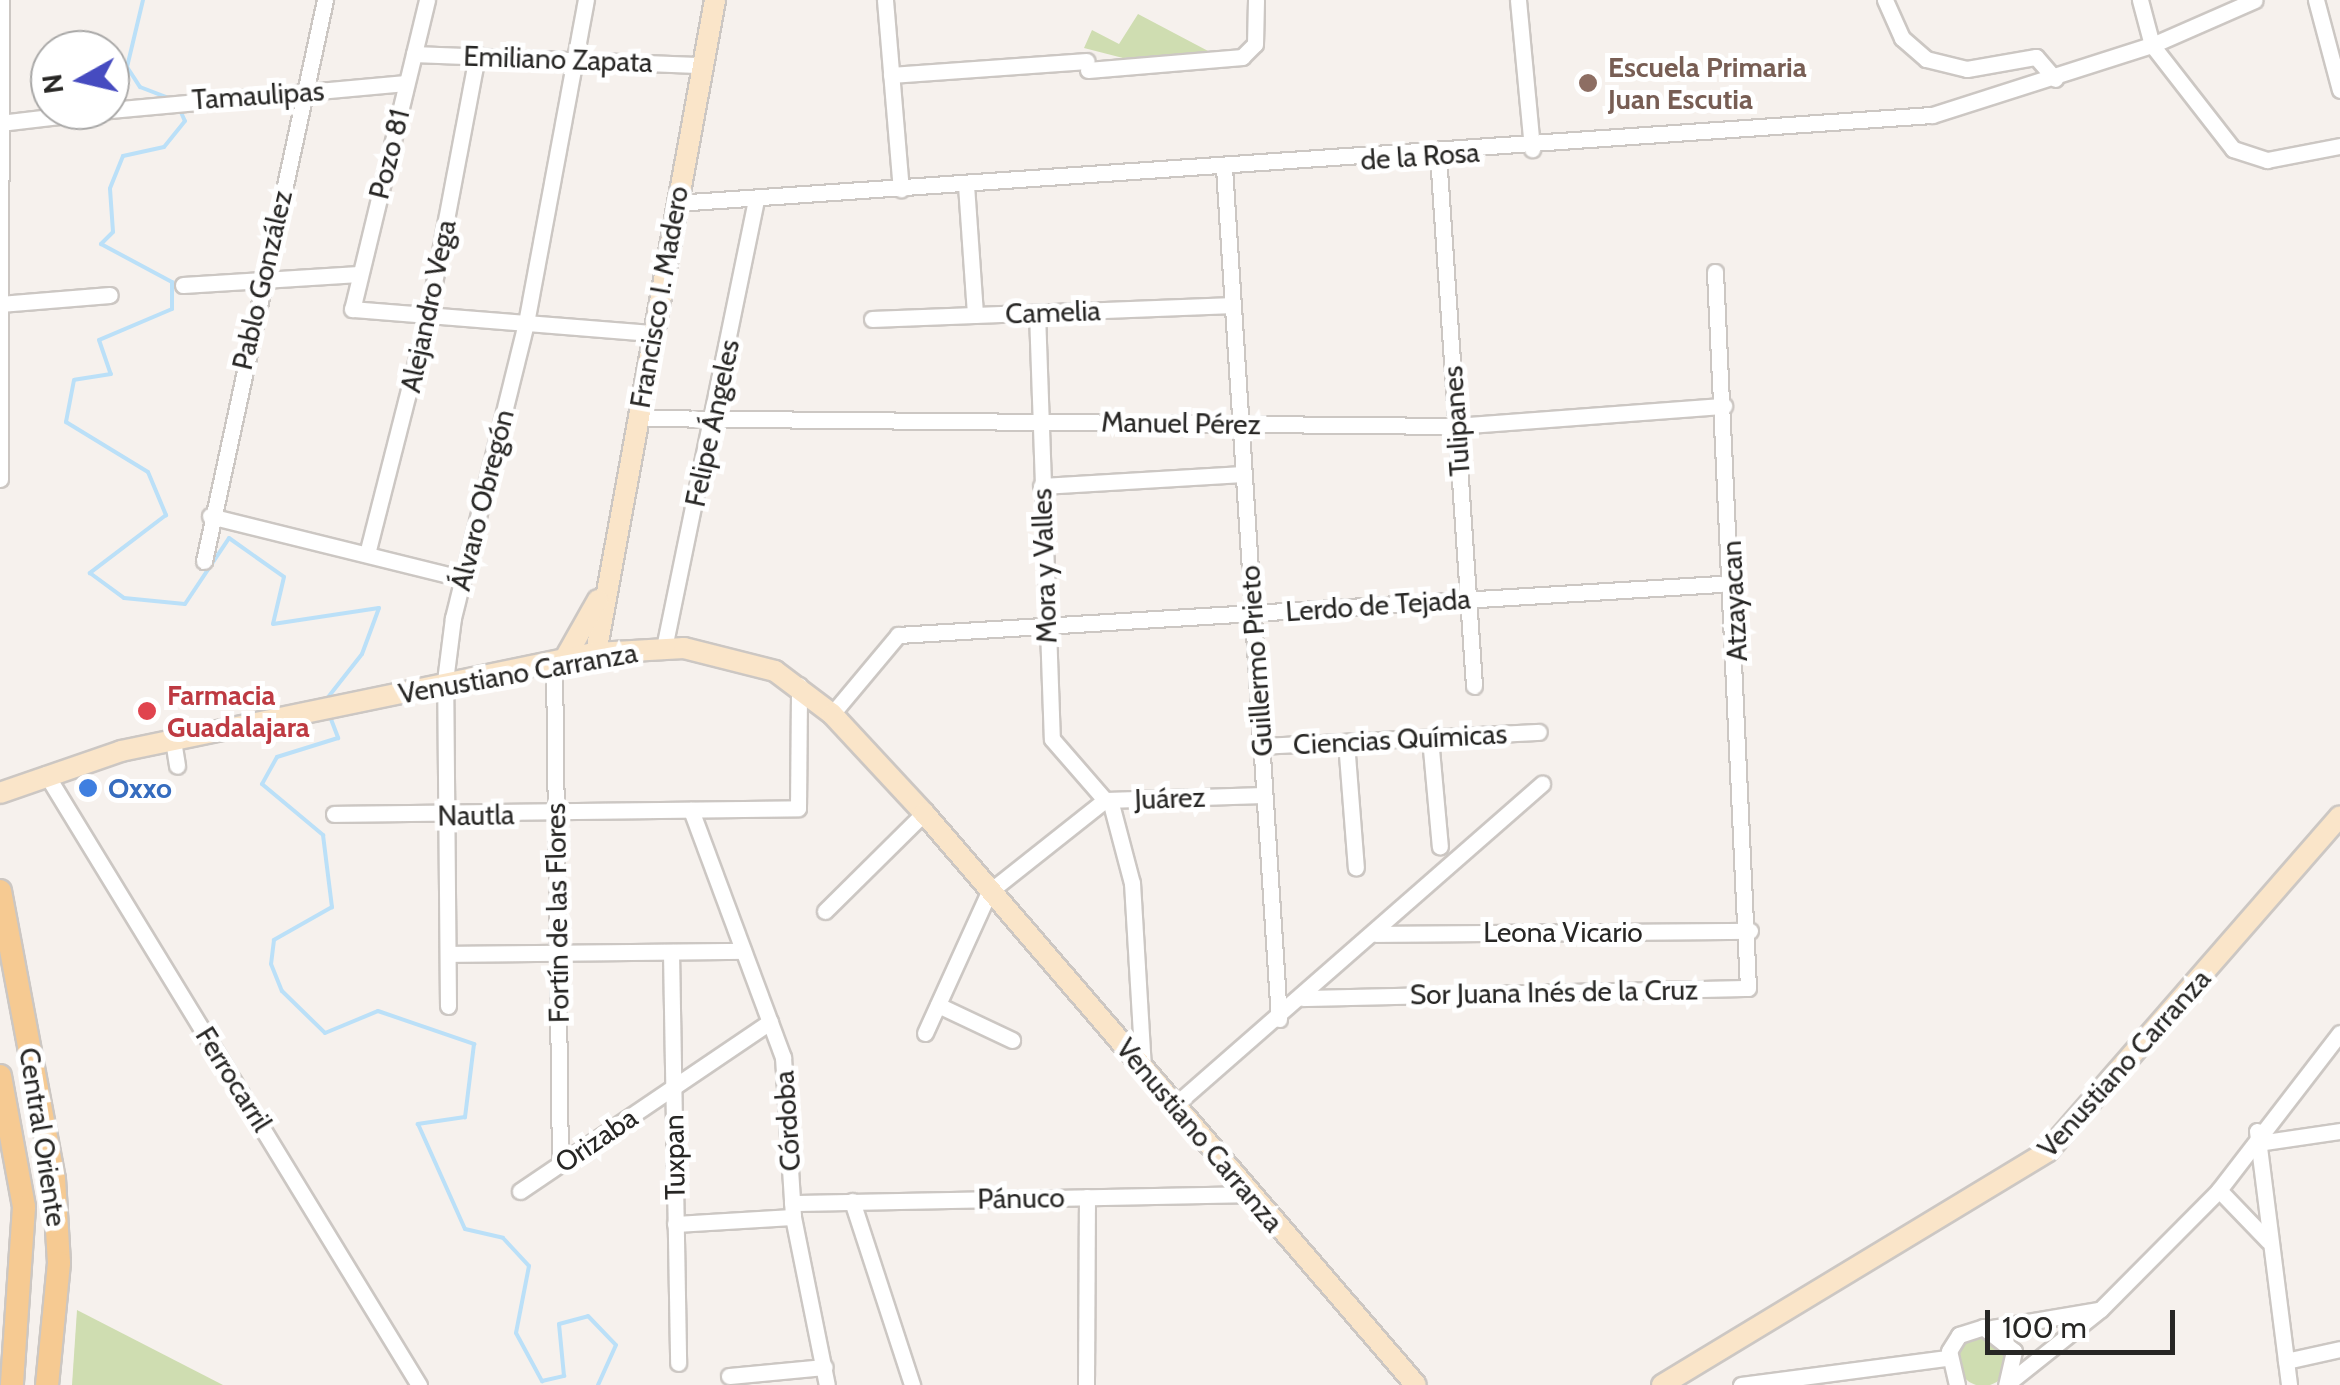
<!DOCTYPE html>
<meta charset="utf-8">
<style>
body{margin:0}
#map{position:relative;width:2340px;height:1385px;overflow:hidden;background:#f6f1ed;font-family:Cabin,sans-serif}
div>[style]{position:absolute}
.green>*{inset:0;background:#cfddb1}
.round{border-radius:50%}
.stream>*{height:4px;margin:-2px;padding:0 2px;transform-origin:2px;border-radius:2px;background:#bbe0f8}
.roads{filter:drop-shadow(2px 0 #ccc7c3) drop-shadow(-2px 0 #ccc7c3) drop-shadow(0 2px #ccc7c3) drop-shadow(0 -2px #ccc7c3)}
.street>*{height:15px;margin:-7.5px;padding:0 7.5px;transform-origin:7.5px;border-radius:7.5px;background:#fff}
.secondary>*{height:20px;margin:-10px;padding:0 10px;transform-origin:10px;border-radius:10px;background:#fae5c9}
.primary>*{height:22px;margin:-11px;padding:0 11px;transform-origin:11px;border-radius:11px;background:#f6ca92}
.dots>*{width:28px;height:28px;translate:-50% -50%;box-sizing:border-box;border:5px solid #fff;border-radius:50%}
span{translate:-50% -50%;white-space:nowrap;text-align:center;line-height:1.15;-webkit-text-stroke:10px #fff;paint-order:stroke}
.street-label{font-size:28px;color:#272624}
.education-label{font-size:28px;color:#785e54;font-weight:700}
.left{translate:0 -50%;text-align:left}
.health-label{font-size:28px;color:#be3a42;font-weight:700}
.shop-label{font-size:28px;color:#366cbe;font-weight:700}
.north{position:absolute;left:30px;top:30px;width:100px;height:100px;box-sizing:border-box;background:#fff;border:2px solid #a9a8a7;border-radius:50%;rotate:262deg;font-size:28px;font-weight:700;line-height:40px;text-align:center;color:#272624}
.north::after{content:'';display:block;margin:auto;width:35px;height:45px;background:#464bc0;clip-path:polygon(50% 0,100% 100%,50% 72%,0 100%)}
.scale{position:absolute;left:1985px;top:1310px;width:190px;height:45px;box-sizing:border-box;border:5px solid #272624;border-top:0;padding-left:12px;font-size:30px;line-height:35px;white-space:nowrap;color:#272624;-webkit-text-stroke:8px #fff;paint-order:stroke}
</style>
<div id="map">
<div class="green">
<i style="clip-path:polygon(1138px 14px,1210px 52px,1123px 58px,1084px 48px,1092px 30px,1119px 44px)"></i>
<i style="clip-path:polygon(77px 1310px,223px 1385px,72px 1385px)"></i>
<i class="round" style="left:1958px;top:1336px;width:50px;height:50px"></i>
</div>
<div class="stream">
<i style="left:143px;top:0;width:69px;rotate:103.4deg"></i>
<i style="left:127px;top:67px;width:24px;rotate:57deg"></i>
<i style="left:140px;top:87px;width:40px;rotate:21deg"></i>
<i style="left:180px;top:110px;width:12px;rotate:66deg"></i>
<i style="left:185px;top:121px;width:33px;rotate:129deg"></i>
<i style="left:164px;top:147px;width:42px;rotate:167.6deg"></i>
<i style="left:123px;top:156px;width:35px;rotate:112deg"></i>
<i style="left:110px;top:189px;width:43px;rotate:86deg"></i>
<i style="left:113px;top:232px;width:17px;rotate:135deg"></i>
<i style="left:101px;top:244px;width:81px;rotate:28.2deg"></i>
<i style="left:172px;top:282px;width:27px;rotate:90deg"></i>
<i style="left:172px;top:309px;width:79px;rotate:157deg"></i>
<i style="left:99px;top:340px;width:36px;rotate:71deg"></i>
<i style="left:111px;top:374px;width:37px;rotate:171deg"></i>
<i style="left:74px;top:380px;width:43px;rotate:100.8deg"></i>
<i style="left:66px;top:422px;width:96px;rotate:31.4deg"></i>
<i style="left:148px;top:472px;width:47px;rotate:67.3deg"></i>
<i style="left:166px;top:515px;width:96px;rotate:142.7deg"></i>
<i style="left:90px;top:573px;width:42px;rotate:36.3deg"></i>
<i style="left:124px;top:598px;width:61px;rotate:5.6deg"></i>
<i style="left:185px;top:604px;width:79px;rotate:-56.3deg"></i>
<i style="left:229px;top:538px;width:67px;rotate:35.3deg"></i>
<i style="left:284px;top:577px;width:48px;rotate:103.2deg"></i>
<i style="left:273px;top:624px;width:107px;rotate:-8.6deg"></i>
<i style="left:379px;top:608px;width:49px;rotate:110.3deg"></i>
<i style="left:362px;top:654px;width:60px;rotate:128.2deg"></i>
<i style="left:329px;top:714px;width:26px;rotate:69deg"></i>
<i style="left:338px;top:738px;width:64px;rotate:162.7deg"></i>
<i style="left:277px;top:757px;width:31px;rotate:119deg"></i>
<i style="left:262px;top:784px;width:80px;rotate:39.9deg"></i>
<i style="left:323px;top:835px;width:73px;rotate:82.9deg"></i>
<i style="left:332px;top:907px;width:67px;rotate:150.4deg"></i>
<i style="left:274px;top:940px;width:24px;rotate:97deg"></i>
<i style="left:271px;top:964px;width:29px;rotate:68deg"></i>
<i style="left:282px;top:991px;width:60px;rotate:44.3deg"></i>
<i style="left:325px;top:1033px;width:57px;rotate:-22.5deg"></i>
<i style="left:378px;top:1011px;width:102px;rotate:19deg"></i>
<i style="left:474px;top:1044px;width:74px;rotate:97deg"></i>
<i style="left:465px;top:1117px;width:48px;rotate:171.5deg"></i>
<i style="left:418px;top:1124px;width:115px;rotate:65.9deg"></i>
<i style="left:465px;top:1229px;width:39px;rotate:13deg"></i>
<i style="left:503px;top:1238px;width:38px;rotate:47deg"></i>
<i style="left:529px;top:1266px;width:68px;rotate:101deg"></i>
<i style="left:516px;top:1333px;width:55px;rotate:61.6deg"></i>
<i style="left:542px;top:1381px;width:23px;rotate:-13deg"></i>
<i style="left:564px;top:1376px;width:52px;rotate:-95.5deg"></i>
<i style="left:559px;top:1324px;width:30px;rotate:-15deg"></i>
<i style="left:588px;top:1316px;width:40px;rotate:46deg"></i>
<i style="left:616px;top:1345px;width:44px;rotate:114.2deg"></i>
</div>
<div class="roads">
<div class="street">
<i style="left:427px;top:0;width:318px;rotate:103.6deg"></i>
<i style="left:352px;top:309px;width:302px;rotate:4.6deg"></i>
<i style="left:885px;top:0;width:190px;rotate:85.2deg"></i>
<i style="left:1518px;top:0;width:150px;rotate:84.6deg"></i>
<i style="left:1885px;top:0;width:42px;rotate:65.9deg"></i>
<i style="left:1902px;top:38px;width:32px;rotate:41deg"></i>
<i style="left:1926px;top:59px;width:42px;rotate:13.7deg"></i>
<i style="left:1967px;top:69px;width:70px;rotate:-9.9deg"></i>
<i style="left:2036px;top:57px;width:29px;rotate:49deg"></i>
<i style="left:2140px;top:0;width:47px;rotate:75.1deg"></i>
<i style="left:2152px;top:45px;width:132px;rotate:52.1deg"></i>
<i style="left:2233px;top:149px;width:36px;rotate:18deg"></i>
<i style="left:2267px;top:160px;width:74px;rotate:-10.9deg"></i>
<i style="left:2316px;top:0;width:93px;rotate:75.1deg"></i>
<i style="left:414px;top:54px;width:289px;rotate:2.2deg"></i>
<i style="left:1088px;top:70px;width:155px;rotate:-4.8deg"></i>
<i style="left:1242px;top:57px;width:18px;rotate:-45deg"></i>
<i style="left:1255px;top:44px;width:44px;rotate:-88.7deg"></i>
<i style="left:891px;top:75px;width:196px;rotate:-4.1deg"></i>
<i style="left:110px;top:110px;width:297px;rotate:-5.2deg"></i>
<i style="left:0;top:123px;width:111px;rotate:-6.7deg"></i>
<i style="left:1438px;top:155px;width:532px;rotate:86.12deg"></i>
<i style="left:1224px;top:168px;width:853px;rotate:86.3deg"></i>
<i style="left:966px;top:185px;width:130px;rotate:86deg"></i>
<i style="left:676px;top:203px;width:1259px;rotate:-4.01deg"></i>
<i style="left:1932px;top:115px;width:231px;rotate:-17.7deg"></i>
<i style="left:2152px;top:45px;width:112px;rotate:-23.6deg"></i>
<i style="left:183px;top:285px;width:176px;rotate:-3.6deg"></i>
<i style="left:0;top:304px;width:110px;rotate:-4.7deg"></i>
<i style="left:1037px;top:313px;width:426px;rotate:88deg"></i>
<i style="left:1052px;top:739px;width:81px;rotate:49deg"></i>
<i style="left:872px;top:319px;width:361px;rotate:-2.2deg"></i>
<i style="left:637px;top:418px;width:819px;rotate:0.56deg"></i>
<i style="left:1456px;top:426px;width:269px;rotate:-4.3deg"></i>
<i style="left:0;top:479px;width:479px;rotate:-89.9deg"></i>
<i style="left:1041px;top:486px;width:203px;rotate:-3.4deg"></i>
<i style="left:210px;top:516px;width:259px;rotate:13.9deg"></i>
<i style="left:367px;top:554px;width:247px;rotate:-75.7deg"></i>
<i style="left:428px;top:315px;width:265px;rotate:-79.3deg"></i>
<i style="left:204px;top:561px;width:574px;rotate:-77.83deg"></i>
<i style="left:664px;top:648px;width:459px;rotate:-78.4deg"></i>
<i style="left:554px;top:662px;width:502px;rotate:89.32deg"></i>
<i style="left:832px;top:714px;width:103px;rotate:-50.1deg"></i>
<i style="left:898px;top:635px;width:824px;rotate:-3.55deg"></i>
<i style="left:1430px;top:738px;width:109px;rotate:84.8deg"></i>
<i style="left:173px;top:740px;width:26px;rotate:81deg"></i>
<i style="left:1346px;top:742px;width:126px;rotate:85.5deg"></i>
<i style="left:1261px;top:746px;width:278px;rotate:-2.9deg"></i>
<i style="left:46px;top:774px;width:716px;rotate:58.6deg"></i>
<i style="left:1110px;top:800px;width:86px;rotate:75.2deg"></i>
<i style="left:1132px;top:883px;width:184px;rotate:86.6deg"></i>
<i style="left:691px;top:810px;width:264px;rotate:69.6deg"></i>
<i style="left:783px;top:1057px;width:160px;rotate:86.4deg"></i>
<i style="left:793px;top:1217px;width:171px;rotate:78.6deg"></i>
<i style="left:334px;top:814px;width:464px;rotate:-0.7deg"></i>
<i style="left:798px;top:808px;width:123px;rotate:-89.5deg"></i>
<i style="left:825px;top:911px;width:139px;rotate:-44.7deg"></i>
<i style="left:1376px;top:934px;width:374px;rotate:-0.5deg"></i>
<i style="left:671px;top:952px;width:411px;rotate:89deg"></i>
<i style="left:448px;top:954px;width:295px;rotate:-0.6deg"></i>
<i style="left:1303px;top:998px;width:445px;rotate:-1.3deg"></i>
<i style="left:1748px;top:988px;width:717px;rotate:-92.64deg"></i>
<i style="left:938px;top:1005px;width:82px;rotate:25.3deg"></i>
<i style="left:448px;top:1006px;width:325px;rotate:-90.5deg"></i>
<i style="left:445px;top:681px;width:64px;rotate:-82.8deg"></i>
<i style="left:453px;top:618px;width:304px;rotate:-76.1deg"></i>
<i style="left:526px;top:323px;width:329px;rotate:-79.5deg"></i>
<i style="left:925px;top:1033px;width:155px;rotate:-65.6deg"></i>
<i style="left:989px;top:892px;width:148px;rotate:-38.4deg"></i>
<i style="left:1105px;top:800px;width:159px;rotate:-1.8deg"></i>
<i style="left:1175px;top:1105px;width:488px;rotate:-41.2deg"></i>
<i style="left:2257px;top:1131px;width:256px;rotate:82.8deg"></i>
<i style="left:2258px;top:1143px;width:83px;rotate:-8.3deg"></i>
<i style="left:2219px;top:1190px;width:71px;rotate:46.1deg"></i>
<i style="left:520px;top:1191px;width:302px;rotate:-34.1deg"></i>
<i style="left:852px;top:1201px;width:194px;rotate:71.9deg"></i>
<i style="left:792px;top:1203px;width:457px;rotate:-1.1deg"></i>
<i style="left:675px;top:1224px;width:118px;rotate:-3.4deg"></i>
<i style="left:1992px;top:1328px;width:108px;rotate:-9.6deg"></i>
<i style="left:2286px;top:1361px;width:55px;rotate:-12.5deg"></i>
<i style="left:729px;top:1376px;width:96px;rotate:-5.4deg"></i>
<i style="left:2007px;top:1384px;width:120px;rotate:-38.6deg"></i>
<i style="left:2101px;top:1309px;width:168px;rotate:-45.2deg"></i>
<i style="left:2219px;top:1190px;width:198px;rotate:-52.4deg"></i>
<i style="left:1086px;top:1385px;width:188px;rotate:-89.7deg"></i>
<i style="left:1741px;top:1385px;width:208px;rotate:-7.5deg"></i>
<i style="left:1957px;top:1385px;width:35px;rotate:-103deg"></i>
<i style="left:1949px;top:1351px;width:19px;rotate:-58deg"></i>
<i style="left:1959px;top:1335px;width:25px;rotate:-18deg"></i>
<i style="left:1983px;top:1327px;width:39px;rotate:38deg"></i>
<i style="left:2014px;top:1351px;width:35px;rotate:103deg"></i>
</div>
<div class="secondary">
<i style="left:596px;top:653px;width:664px;rotate:-79.67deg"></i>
<i style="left:564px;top:660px;width:69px;rotate:-60.5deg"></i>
<i style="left:0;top:793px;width:128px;rotate:-19.1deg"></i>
<i style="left:121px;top:751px;width:485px;rotate:-11.7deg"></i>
<i style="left:596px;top:653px;width:88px;rotate:-3.3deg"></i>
<i style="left:684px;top:648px;width:94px;rotate:14.2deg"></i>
<i style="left:775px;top:671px;width:71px;rotate:37deg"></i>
<i style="left:832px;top:714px;width:135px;rotate:47.1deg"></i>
<i style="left:924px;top:813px;width:754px;rotate:49.3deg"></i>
<i style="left:1662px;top:1385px;width:451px;rotate:-31.2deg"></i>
<i style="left:2048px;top:1151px;width:444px;rotate:-48.9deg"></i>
</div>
<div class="primary">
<i style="left:0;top:891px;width:293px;rotate:79.4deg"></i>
<i style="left:54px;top:1179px;width:84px;rotate:86.6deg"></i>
<i style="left:59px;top:1263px;width:123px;rotate:95.6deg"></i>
<i style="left:0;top:1076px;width:133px;rotate:79.6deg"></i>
<i style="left:24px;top:1207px;width:178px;rotate:93.9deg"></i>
</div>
</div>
<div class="dots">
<i style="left:1588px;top:83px;background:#8d6e63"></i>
<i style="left:147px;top:711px;background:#e0444e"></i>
<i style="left:88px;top:788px;background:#3f7fe0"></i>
</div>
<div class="street-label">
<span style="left:558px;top:59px;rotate:2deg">Emiliano Zapata</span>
<span style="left:258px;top:95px;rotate:-4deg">Tamaulipas</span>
<span style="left:389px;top:154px;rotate:-76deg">Pozo 81</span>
<span style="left:1420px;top:156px;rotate:-4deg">de la Rosa</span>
<span style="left:262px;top:280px;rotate:-77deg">Pablo González</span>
<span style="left:659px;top:297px;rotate:-80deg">Francisco I. Madero</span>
<span style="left:428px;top:306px;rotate:-78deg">Alejandro Vega</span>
<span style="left:1053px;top:312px;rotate:-2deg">Camelia</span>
<span style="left:1456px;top:421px;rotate:-94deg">Tulipanes</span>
<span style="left:712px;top:423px;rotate:-78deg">Felipe Ángeles</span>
<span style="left:1181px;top:423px;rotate:1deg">Manuel Pérez</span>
<span style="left:482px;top:500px;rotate:-76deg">Álvaro Obregón</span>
<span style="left:1044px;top:566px;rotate:-92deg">Mora y Valles</span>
<span style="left:1734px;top:601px;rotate:-93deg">Atzayacan</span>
<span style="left:1378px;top:605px;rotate:-4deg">Lerdo de Tejada</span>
<span style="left:1256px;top:661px;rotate:-94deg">Guillermo Prieto</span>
<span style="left:518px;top:673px;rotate:-10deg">Venustiano Carranza</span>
<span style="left:1400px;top:739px;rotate:-3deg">Ciencias Químicas</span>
<span style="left:1170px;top:798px;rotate:-2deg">Juárez</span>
<span style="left:476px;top:815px;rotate:-1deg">Nautla</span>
<span style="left:557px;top:913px;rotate:-91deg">Fortín de las Flores</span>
<span style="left:1563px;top:932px">Leona Vicario</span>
<span style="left:1554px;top:992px;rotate:-1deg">Sor Juana Inés de la Cruz</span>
<span style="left:2124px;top:1063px;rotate:-48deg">Venustiano Carranza</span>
<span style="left:234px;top:1079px;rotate:58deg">Ferrocarril</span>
<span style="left:787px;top:1121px;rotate:-94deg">Córdoba</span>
<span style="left:1200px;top:1135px;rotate:50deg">Venustiano Carranza</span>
<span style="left:43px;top:1137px;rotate:81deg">Central Oriente</span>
<span style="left:596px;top:1140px;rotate:-34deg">Orizaba</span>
<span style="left:674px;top:1157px;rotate:-91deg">Tuxpan</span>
<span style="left:1021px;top:1198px;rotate:-1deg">Pánuco</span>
</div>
<div class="education-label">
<span class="left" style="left:1608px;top:83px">Escuela Primaria<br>Juan Escutia</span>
</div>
<div class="health-label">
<span class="left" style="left:167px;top:711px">Farmacia<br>Guadalajara</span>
</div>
<div class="shop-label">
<span class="left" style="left:108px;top:788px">Oxxo</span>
</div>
<div class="north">N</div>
<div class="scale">100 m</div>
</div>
